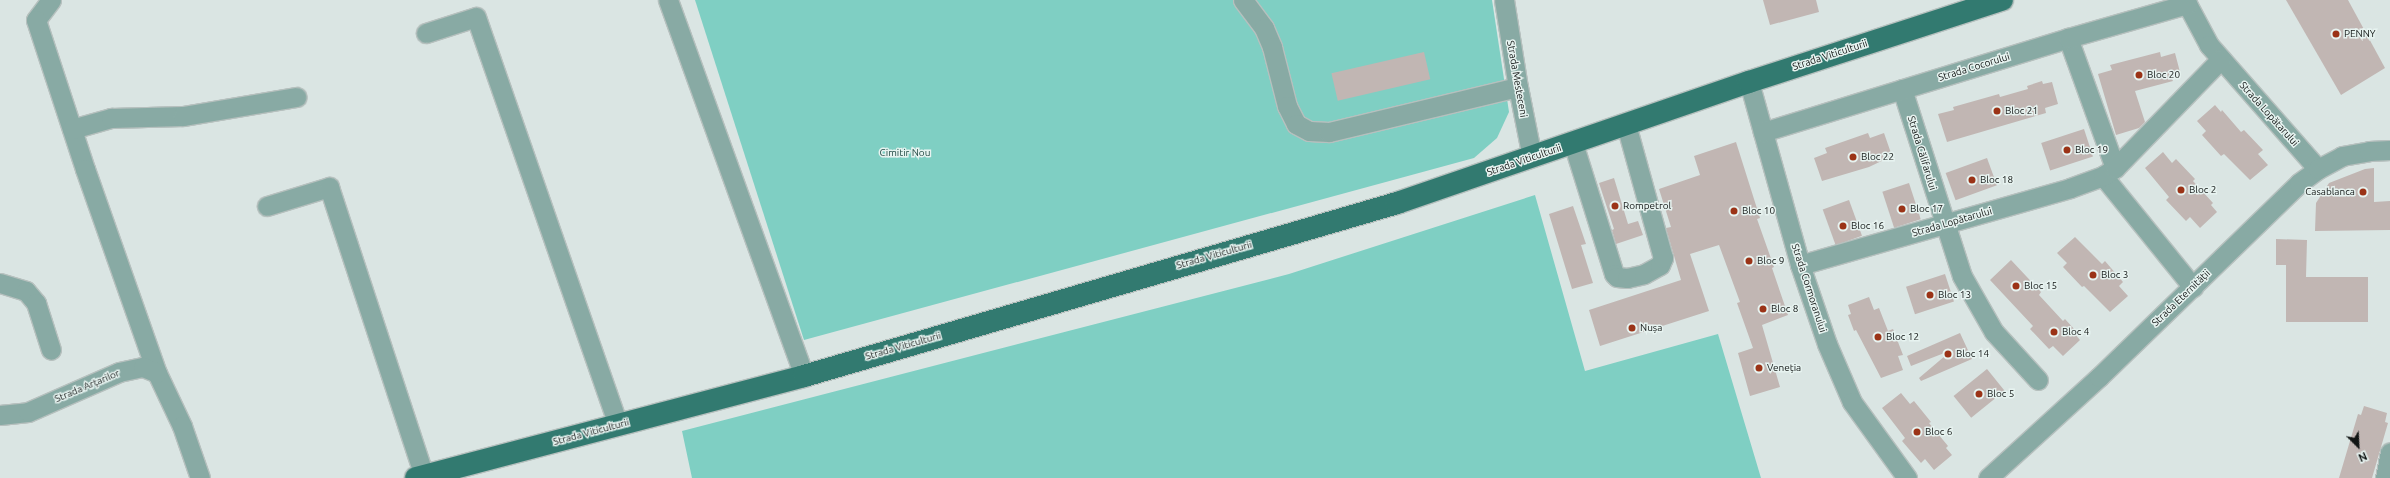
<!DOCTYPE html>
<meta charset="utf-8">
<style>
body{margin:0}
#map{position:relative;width:2390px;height:478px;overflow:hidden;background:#dae5e3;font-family:Ubuntu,sans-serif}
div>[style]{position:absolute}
.green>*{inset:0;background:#7fcfc3}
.building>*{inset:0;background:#c1b6b3;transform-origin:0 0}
.roads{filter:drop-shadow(1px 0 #b6c0be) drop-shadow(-1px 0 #b6c0be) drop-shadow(0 1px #b6c0be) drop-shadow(0 -1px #b6c0be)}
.minor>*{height:19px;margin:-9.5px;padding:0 9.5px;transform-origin:9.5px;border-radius:9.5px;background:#88aaa4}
.major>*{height:22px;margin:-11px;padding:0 11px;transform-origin:11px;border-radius:11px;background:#327a70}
.dots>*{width:11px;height:11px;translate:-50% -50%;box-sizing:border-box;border:2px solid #e7f3f0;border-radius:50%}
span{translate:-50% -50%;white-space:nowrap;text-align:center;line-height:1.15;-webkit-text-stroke:3px #e7f3f0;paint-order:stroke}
.poi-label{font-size:10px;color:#121615}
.left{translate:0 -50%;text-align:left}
.right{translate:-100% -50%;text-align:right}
.street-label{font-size:10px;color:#121615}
.park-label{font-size:10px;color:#234b45}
.north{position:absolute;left:2338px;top:426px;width:40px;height:40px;-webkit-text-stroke:3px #e7f3f0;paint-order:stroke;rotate:156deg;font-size:11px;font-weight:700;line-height:16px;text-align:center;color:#121615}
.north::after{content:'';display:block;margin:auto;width:14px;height:18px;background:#121615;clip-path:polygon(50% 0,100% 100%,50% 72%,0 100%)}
</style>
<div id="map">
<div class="green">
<i style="clip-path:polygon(695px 0,1492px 0,1509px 112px,1497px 138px,1474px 158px,804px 340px)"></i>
<i style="clip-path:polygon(1535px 195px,1585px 371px,1718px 334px,1761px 478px,692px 478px,682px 431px,1289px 274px)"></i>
</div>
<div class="building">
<i style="clip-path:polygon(1763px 0,1816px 0,1819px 12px,1770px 25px)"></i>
<i style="clip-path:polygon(2286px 0,2348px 0,2385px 68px,2341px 95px)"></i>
<i style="left:1424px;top:52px;width:28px;height:95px;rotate:77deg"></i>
<i style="clip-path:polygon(2160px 52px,2161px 57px,2175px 53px,2181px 76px,2172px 79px,2173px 81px,2135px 91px,2145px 122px,2139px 128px,2116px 135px,2098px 74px,2112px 70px,2110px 65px)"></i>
<i style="clip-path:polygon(2042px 81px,2043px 84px,2052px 82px,2058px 104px,2045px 108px,2046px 113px,1947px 142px,1938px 114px,1954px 110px,1953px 107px,1999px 94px,2000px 97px,2028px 89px,2027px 86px)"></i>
<i style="clip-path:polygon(2215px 105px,2221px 112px,2222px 110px,2241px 132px,2244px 130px,2263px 150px,2258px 154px,2268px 165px,2250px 180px,2224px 154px,2221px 156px,2202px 135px,2206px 131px,2197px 121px)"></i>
<i style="left:2084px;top:129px;width:29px;height:45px;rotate:72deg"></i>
<i style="clip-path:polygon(1868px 133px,1870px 138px,1884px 133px,1892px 156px,1869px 167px,1822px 181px,1814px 158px,1827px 153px,1825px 148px)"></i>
<i style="clip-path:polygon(1736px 142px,1760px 218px,1757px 219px,1774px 267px,1772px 268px,1788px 315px,1762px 325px,1780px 387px,1750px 396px,1738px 353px,1753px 348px,1737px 303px,1740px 302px,1719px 245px,1690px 254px,1709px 311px,1600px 346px,1589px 310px,1681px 280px,1666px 228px,1671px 227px,1659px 189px,1700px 175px,1694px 156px)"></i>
<i style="clip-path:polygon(2163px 152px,2172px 163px,2176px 159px,2195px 179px,2193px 181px,2213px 203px,2211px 205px,2217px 212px,2200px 228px,2190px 217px,2186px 221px,2166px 200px,2169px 197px,2145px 168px)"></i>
<i style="left:1987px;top:158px;width:29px;height:44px;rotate:70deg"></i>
<i style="clip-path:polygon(2374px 168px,2374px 202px,2390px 201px,2390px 230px,2315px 231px,2316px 203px,2329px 183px,2365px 169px)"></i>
<i style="clip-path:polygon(1614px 178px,1628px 224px,1638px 221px,1643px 235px,1616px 244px,1612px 230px,1614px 229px,1599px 183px)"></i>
<i style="left:1909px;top:183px;width:38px;height:28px;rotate:72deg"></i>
<i style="left:1849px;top:200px;width:38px;height:28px;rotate:70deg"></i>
<i style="clip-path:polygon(1573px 206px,1586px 244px,1581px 245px,1593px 283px,1572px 289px,1549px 214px)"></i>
<i style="clip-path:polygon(2075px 237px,2102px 264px,2105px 261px,2123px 282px,2119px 286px,2128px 296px,2110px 312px,2084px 286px,2082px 287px,2063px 267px,2067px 263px,2057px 253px)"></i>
<i style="clip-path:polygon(2276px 239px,2307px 240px,2306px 277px,2368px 277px,2368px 322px,2286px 322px,2286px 265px,2276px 265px)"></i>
<i style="clip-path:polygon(2011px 260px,2041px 292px,2039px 295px,2063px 321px,2065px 319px,2076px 331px,2074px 333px,2080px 340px,2063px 356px,2053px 346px,2049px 349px,2030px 329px,2033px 326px,1990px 280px)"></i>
<i style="left:1945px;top:274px;width:29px;height:41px;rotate:72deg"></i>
<i style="clip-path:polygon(1869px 297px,1874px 310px,1879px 308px,1888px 331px,1893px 329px,1903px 355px,1898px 356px,1903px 370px,1881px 378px,1856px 330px,1854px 331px,1848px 315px,1851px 314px,1848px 305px)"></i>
<i style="clip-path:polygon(1960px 333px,1972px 359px,1921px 381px,1919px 378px,1952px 350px,1911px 366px,1907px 356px)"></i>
<i style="left:1987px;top:369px;width:28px;height:43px;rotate:51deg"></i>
<i style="clip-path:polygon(1901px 393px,1910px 404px,1914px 401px,1931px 422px,1929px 423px,1948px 446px,1946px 448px,1952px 455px,1934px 470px,1925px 459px,1921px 463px,1902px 441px,1905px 438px,1882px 408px)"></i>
<i style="clip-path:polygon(2364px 406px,2387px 413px,2385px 422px,2388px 423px,2372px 478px,2339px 478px,2358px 414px,2361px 415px)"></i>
</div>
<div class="roads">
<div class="minor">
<i style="left:51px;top:0;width:25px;rotate:127deg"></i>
<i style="left:36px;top:20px;width:157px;rotate:71.8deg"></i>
<i style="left:85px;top:169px;width:216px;rotate:70.6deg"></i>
<i style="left:157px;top:373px;width:59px;rotate:64.7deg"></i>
<i style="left:182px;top:426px;width:55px;rotate:70.9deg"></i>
<i style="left:668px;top:0;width:400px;rotate:70.1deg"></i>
<i style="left:1243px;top:0;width:35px;rotate:53deg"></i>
<i style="left:1264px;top:28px;width:21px;rotate:67deg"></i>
<i style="left:1272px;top:47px;width:61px;rotate:75.7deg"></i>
<i style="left:1287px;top:106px;width:20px;rotate:63deg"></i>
<i style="left:1296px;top:124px;width:15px;rotate:28deg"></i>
<i style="left:1309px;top:131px;width:20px;rotate:3deg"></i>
<i style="left:1329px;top:132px;width:194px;rotate:-13.4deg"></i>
<i style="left:1504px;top:0;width:88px;rotate:80.9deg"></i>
<i style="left:1518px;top:87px;width:71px;rotate:78.7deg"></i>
<i style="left:2185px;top:0;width:51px;rotate:61.9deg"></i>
<i style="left:2209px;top:45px;width:165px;rotate:48.7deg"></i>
<i style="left:426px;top:33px;width:52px;rotate:-17.7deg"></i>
<i style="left:476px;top:17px;width:432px;rotate:70.8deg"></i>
<i style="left:2068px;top:38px;width:138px;rotate:70.1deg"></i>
<i style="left:1749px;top:82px;width:190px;rotate:74.4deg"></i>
<i style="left:1800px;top:265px;width:83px;rotate:71.1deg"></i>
<i style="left:1827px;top:344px;width:63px;rotate:66.7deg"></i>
<i style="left:1852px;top:402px;width:94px;rotate:54.1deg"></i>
<i style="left:1902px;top:89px;width:196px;rotate:72.2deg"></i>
<i style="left:1962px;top:276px;width:64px;rotate:60.3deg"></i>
<i style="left:1994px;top:332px;width:65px;rotate:47.5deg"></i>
<i style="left:72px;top:129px;width:41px;rotate:-15.8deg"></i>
<i style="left:111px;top:118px;width:72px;rotate:-1.6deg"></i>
<i style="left:183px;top:116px;width:115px;rotate:-9.5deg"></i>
<i style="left:1763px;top:132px;width:319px;rotate:-17.1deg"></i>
<i style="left:2068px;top:38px;width:124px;rotate:-15.9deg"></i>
<i style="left:1573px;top:143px;width:137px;rotate:72.6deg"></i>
<i style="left:1614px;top:274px;width:4px;rotate:45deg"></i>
<i style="left:1617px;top:277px;width:10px;rotate:6deg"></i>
<i style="left:1627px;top:278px;width:17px;rotate:-13deg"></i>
<i style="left:1644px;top:274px;width:18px;rotate:-29deg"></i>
<i style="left:1660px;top:265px;width:8px;rotate:-67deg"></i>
<i style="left:1663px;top:258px;width:138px;rotate:-105.5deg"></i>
<i style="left:2103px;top:176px;width:143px;rotate:51deg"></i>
<i style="left:267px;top:206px;width:65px;rotate:-17deg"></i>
<i style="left:329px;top:187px;width:304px;rotate:71.8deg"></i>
<i style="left:1800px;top:265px;width:281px;rotate:-15.9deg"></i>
<i style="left:2070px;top:188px;width:35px;rotate:-20deg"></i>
<i style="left:2103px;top:176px;width:14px;rotate:-34deg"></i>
<i style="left:2115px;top:168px;width:152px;rotate:-45.8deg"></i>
<i style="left:0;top:283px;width:27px;rotate:17deg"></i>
<i style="left:26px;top:291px;width:16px;rotate:50deg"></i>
<i style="left:36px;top:303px;width:49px;rotate:72.3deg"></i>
<i style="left:0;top:415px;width:28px;rotate:-6deg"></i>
<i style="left:28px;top:412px;width:99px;rotate:-23.7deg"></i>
<i style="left:119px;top:372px;width:25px;rotate:-12deg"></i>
<i style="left:143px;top:367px;width:15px;rotate:23deg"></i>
<i style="left:1988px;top:478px;width:150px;rotate:-42.3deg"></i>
<i style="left:2099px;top:377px;width:279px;rotate:-44.1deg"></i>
<i style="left:2299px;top:183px;width:24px;rotate:-36deg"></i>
<i style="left:2318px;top:169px;width:27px;rotate:-28deg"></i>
<i style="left:2342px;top:156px;width:27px;rotate:-10deg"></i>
<i style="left:2369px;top:151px;width:21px;rotate:-3deg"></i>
<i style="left:2385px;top:478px;width:26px;rotate:-79deg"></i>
</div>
<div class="major">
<i style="left:416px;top:478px;width:401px;rotate:-14.7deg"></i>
<i style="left:804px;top:376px;width:618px;rotate:-16.26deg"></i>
<i style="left:1397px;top:203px;width:372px;rotate:-19deg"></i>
<i style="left:1749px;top:82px;width:266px;rotate:-18deg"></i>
</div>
</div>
<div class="dots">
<i style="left:2336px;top:34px;background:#9b3317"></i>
<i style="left:2139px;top:75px;background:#9b3317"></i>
<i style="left:1997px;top:111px;background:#9b3317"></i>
<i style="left:2067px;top:150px;background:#9b3317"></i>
<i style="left:1853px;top:157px;background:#9b3317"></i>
<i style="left:1972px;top:180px;background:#9b3317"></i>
<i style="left:2181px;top:190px;background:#9b3317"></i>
<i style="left:2363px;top:192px;background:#9b3317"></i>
<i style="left:1615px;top:206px;background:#9b3317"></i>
<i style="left:1902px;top:209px;background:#9b3317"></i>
<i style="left:1734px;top:211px;background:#9b3317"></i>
<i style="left:1843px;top:226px;background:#9b3317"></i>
<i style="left:1749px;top:261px;background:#9b3317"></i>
<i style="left:2093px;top:275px;background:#9b3317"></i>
<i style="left:2016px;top:286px;background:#9b3317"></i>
<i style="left:1930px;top:295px;background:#9b3317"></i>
<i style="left:1763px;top:309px;background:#9b3317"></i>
<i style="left:1632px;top:328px;background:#9b3317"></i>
<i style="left:2054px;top:332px;background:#9b3317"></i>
<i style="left:1878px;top:337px;background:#9b3317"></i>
<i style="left:1948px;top:354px;background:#9b3317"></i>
<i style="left:1759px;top:368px;background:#9b3317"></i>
<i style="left:1979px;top:394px;background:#9b3317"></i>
<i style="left:1917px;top:432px;background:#9b3317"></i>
</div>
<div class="poi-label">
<span class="left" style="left:2344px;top:34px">PENNY</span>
<span class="left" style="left:2147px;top:75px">Bloc 20</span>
<span class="left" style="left:2005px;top:111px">Bloc 21</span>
<span class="left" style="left:2075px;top:150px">Bloc 19</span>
<span class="left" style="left:1861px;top:157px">Bloc 22</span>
<span class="left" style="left:1980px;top:180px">Bloc 18</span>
<span class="left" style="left:2189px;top:190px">Bloc 2</span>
<span class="right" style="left:2355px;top:192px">Casablanca</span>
<span class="left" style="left:1623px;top:206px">Rompetrol</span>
<span class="left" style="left:1910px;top:209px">Bloc 17</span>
<span class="left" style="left:1742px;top:211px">Bloc 10</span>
<span class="left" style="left:1851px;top:226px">Bloc 16</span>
<span class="left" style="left:1757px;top:261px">Bloc 9</span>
<span class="left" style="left:2101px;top:275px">Bloc 3</span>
<span class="left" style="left:2024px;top:286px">Bloc 15</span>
<span class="left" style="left:1938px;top:295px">Bloc 13</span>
<span class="left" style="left:1771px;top:309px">Bloc 8</span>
<span class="left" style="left:1640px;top:328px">Nușa</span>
<span class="left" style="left:2062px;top:332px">Bloc 4</span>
<span class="left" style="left:1886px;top:337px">Bloc 12</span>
<span class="left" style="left:1956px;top:354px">Bloc 14</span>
<span class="left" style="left:1767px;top:368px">Veneția</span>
<span class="left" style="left:1987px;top:394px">Bloc 5</span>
<span class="left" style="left:1925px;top:432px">Bloc 6</span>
</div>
<div class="street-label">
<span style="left:1830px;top:55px;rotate:-18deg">Strada Viticulturii</span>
<span style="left:1974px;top:67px;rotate:-17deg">Strada Cocorului</span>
<span style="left:1517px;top:79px;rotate:80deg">Strada Mesteceni</span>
<span style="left:2269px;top:114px;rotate:48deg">Strada Lopătarului</span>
<span style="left:1922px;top:153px;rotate:73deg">Strada Călifarului</span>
<span style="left:1524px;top:160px;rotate:-19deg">Strada Viticulturii</span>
<span style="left:1952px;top:222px;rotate:-16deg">Strada Lopătarului</span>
<span style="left:1214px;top:255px;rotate:-16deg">Strada Viticulturii</span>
<span style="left:1809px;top:288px;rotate:72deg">Strada Cormoranului</span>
<span style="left:2181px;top:298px;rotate:-44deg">Strada Eternității</span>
<span style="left:903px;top:346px;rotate:-16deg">Strada Viticulturii</span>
<span style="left:87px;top:386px;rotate:-23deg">Strada Arțarilor</span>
<span style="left:591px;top:432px;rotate:-15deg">Strada Viticulturii</span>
</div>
<div class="park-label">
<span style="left:905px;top:153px">Cimitir Nou</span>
</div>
<div class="north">N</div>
</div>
